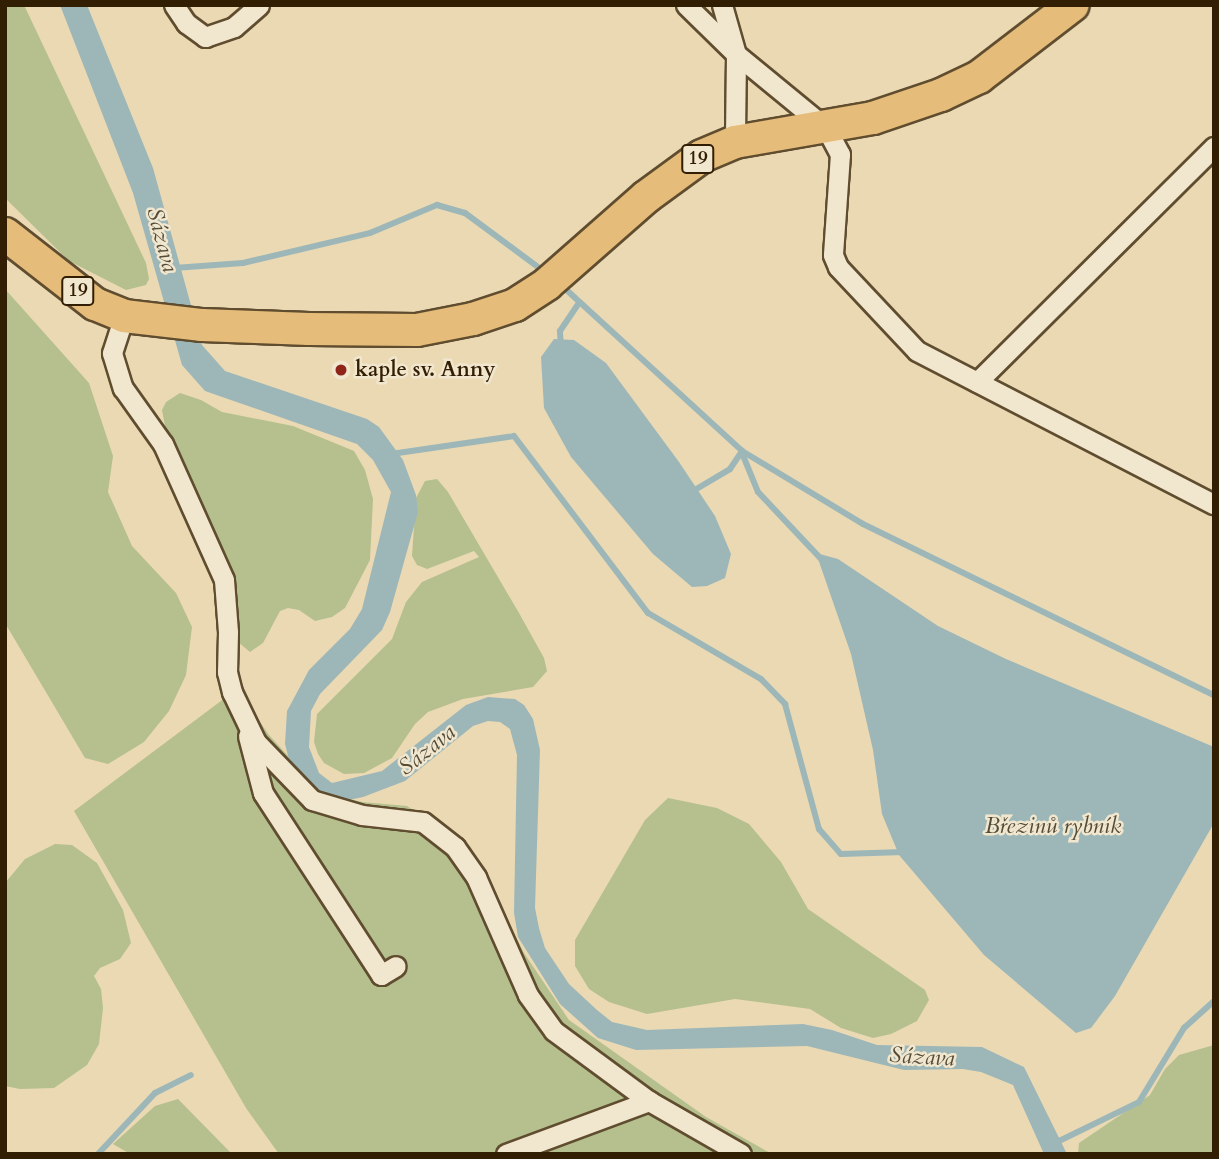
<!DOCTYPE html>
<meta charset="utf-8">
<style>
body{margin:0}
#map{position:relative;width:1219px;height:1159px;overflow:hidden;background:#ead9b3;font-family:Cardo,serif}
div>[style]{position:absolute}
.green>*{inset:0;background:#b5c08e}
.water>*{inset:0;background:#9db7b8}
.stream>*{height:6px;margin:-3px;padding:0 3px;transform-origin:3px;border-radius:3px;background:#9db7b8}
.roads{filter:drop-shadow(2px 0 #604d2f) drop-shadow(-2px 0 #604d2f) drop-shadow(0 2px #604d2f) drop-shadow(0 -2px #604d2f)}
.street>*{height:19px;margin:-9.5px;padding:0 9.5px;transform-origin:9.5px;border-radius:9.5px;background:#f1e6ce}
.primary>*{height:32px;margin:-16px;padding:0 16px;transform-origin:16px;border-radius:16px;background:#e5bc7a}
.dots>*{width:19px;height:19px;translate:-50% -50%;box-sizing:border-box;border:4px solid #f1e6ce;border-radius:50%}
span{translate:-50% -50%;white-space:nowrap;text-align:center;line-height:1.15;-webkit-text-stroke:5px #f1e6ce;paint-order:stroke}
.shield-label span{padding:2px 5px;background:#f1e6ce;border:2px solid;border-radius:5px;-webkit-text-stroke-width:0}
.shield-label{font-size:19px;color:#321e03;font-weight:700}
.poi-label{font-size:21px;color:#321e03;font-weight:700}
.left{translate:0 -50%;text-align:left}
.water-label{font-size:23px;color:#524c39;font-style:italic}
.frame{position:absolute;inset:0;border:7px solid #321e03;pointer-events:none}
</style>
<div id="map">
<div class="green">
<i style="clip-path:polygon(5px 5px,24px 5px,146px 263px,149px 279px,146px 285px,126px 290px,69px 261px,5px 198px)"></i>
<i style="clip-path:polygon(5px 289px,89px 383px,113px 456px,108px 492px,132px 546px,176px 593px,192px 627px,186px 675px,169px 711px,144px 742px,108px 764px,85px 758px,5px 623px)"></i>
<i style="clip-path:polygon(180px 393px,201px 400px,222px 412px,293px 426px,354px 451px,365px 470px,373px 499px,370px 560px,345px 608px,332px 617px,315px 621px,299px 610px,288px 608px,280px 611px,263px 643px,250px 652px,238px 642px,192px 486px,165px 426px,162px 410px,166px 402px)"></i>
<i style="clip-path:polygon(437px 479px,448px 492px,519px 613px,544px 658px,547px 671px,533px 687px,463px 699px,428px 712px,415px 724px,392px 758px,364px 773px,344px 774px,324px 763px,318px 754px,314px 742px,317px 714px,392px 639px,406px 602px,422px 582px,479px 557px,474px 551px,427px 569px,417px 565px,412px 556px,416px 498px,425px 481px)"></i>
<i style="clip-path:polygon(237px 689px,269px 735px,321px 792px,362px 802px,407px 806px,470px 846px,524px 953px,569px 1020px,706px 1117px,772px 1154px,279px 1154px,246px 1108px,74px 811px)"></i>
<i style="clip-path:polygon(668px 798px,717px 808px,749px 824px,781px 862px,808px 909px,925px 990px,929px 1000px,917px 1021px,891px 1034px,873px 1038px,841px 1028px,810px 1009px,735px 999px,647px 1014px,609px 1002px,589px 989px,575px 966px,575px 940px,645px 820px)"></i>
<i style="clip-path:polygon(55px 844px,72px 845px,97px 863px,123px 910px,131px 943px,120px 959px,100px 968px,94px 976px,101px 989px,103px 1008px,99px 1044px,87px 1065px,54px 1088px,20px 1089px,5px 1086px,5px 883px,25px 859px)"></i>
<i style="clip-path:polygon(1214px 1045px,1214px 1154px,1078px 1154px,1079px 1143px,1150px 1095px,1165px 1069px,1179px 1055px)"></i>
<i style="clip-path:polygon(178px 1099px,232px 1154px,130px 1154px,113px 1144px,155px 1106px)"></i>
</div>
<div class="water">
<i style="clip-path:polygon(60px 5px,87px 5px,153px 168px,202px 345px,225px 371px,367px 419px,379px 427px,403px 460px,416px 495px,418px 512px,390px 612px,382px 630px,320px 694px,311px 711px,309px 747px,319px 773px,332px 783px,382px 771px,466px 705px,488px 697px,515px 699px,524px 705px,533px 719px,540px 750px,535px 908px,539px 928px,545px 948px,569px 984px,597px 1010px,612px 1022px,647px 1030px,803px 1024px,832px 1030px,877px 1045px,982px 1047px,1024px 1067px,1067px 1154px,1044px 1154px,1013px 1085px,981px 1072px,963px 1069px,904px 1070px,807px 1046px,636px 1050px,598px 1038px,560px 1004px,518px 937px,514px 913px,517px 755px,510px 729px,500px 722px,488px 721px,473px 726px,405px 781px,363px 797px,344px 801px,325px 799px,299px 777px,290px 763px,285px 744px,287px 711px,309px 670px,350px 629px,362px 609px,391px 492px,373px 460px,357px 444px,205px 391px,182px 365px,133px 193px)"></i>
<i style="clip-path:polygon(554px 339px,574px 340px,606px 363px,679px 462px,715px 516px,731px 554px,725px 578px,707px 586px,692px 587px,653px 554px,571px 457px,544px 408px,541px 357px)"></i>
<i style="clip-path:polygon(816px 553px,838px 559px,938px 626px,1006px 659px,1214px 747px,1214px 823px,1115px 996px,1091px 1028px,1076px 1033px,984px 955px,899px 855px,882px 814px,873px 750px,851px 654px)"></i>
</div>
<div class="stream">
<i style="left:174px;top:268px;width:69px;rotate:-4.1deg"></i>
<i style="left:243px;top:263px;width:130px;rotate:-13.3deg"></i>
<i style="left:370px;top:233px;width:73px;rotate:-22.7deg"></i>
<i style="left:437px;top:205px;width:29px;rotate:16deg"></i>
<i style="left:465px;top:213px;width:101px;rotate:36.5deg"></i>
<i style="left:560px;top:284px;width:247px;rotate:42.5deg"></i>
<i style="left:742px;top:451px;width:141px;rotate:31.1deg"></i>
<i style="left:863px;top:524px;width:390px;rotate:26deg"></i>
<i style="left:561px;top:347px;width:16px;rotate:-94deg"></i>
<i style="left:560px;top:331px;width:32px;rotate:-56deg"></i>
<i style="left:742px;top:453px;width:42px;rotate:67.7deg"></i>
<i style="left:758px;top:492px;width:95px;rotate:46.7deg"></i>
<i style="left:391px;top:454px;width:124px;rotate:-8.3deg"></i>
<i style="left:514px;top:436px;width:222px;rotate:52.9deg"></i>
<i style="left:648px;top:613px;width:131px;rotate:30.3deg"></i>
<i style="left:761px;top:679px;width:35px;rotate:46deg"></i>
<i style="left:785px;top:704px;width:130px;rotate:74.8deg"></i>
<i style="left:819px;top:829px;width:33px;rotate:49deg"></i>
<i style="left:841px;top:854px;width:63px;rotate:-1.8deg"></i>
<i style="left:693px;top:491px;width:43px;rotate:-30.7deg"></i>
<i style="left:730px;top:469px;width:22px;rotate:-56deg"></i>
<i style="left:1057px;top:1142px;width:91px;rotate:-26deg"></i>
<i style="left:1139px;top:1102px;width:87px;rotate:-58.7deg"></i>
<i style="left:1184px;top:1028px;width:40px;rotate:-42deg"></i>
<i style="left:98px;top:1154px;width:83px;rotate:-46.9deg"></i>
<i style="left:155px;top:1093px;width:40px;rotate:-26.6deg"></i>
</div>
<div class="roads">
<div class="street">
<i style="left:174px;top:5px;width:22px;rotate:56deg"></i>
<i style="left:186px;top:23px;width:24px;rotate:36deg"></i>
<i style="left:205px;top:37px;width:31px;rotate:-19deg"></i>
<i style="left:234px;top:27px;width:33px;rotate:-41deg"></i>
<i style="left:686px;top:5px;width:70px;rotate:44.4deg"></i>
<i style="left:736px;top:54px;width:117px;rotate:39.4deg"></i>
<i style="left:826px;top:128px;width:30px;rotate:62deg"></i>
<i style="left:840px;top:154px;width:101px;rotate:94deg"></i>
<i style="left:833px;top:255px;width:13px;rotate:67deg"></i>
<i style="left:838px;top:267px;width:115px;rotate:46.8deg"></i>
<i style="left:917px;top:351px;width:334px;rotate:27.3deg"></i>
<i style="left:722px;top:5px;width:51px;rotate:74.1deg"></i>
<i style="left:736px;top:54px;width:88px;rotate:90.7deg"></i>
<i style="left:124px;top:316px;width:39px;rotate:108deg"></i>
<i style="left:112px;top:353px;width:37px;rotate:73deg"></i>
<i style="left:123px;top:388px;width:69px;rotate:54.5deg"></i>
<i style="left:163px;top:444px;width:149px;rotate:65.8deg"></i>
<i style="left:224px;top:580px;width:52px;rotate:85.6deg"></i>
<i style="left:228px;top:632px;width:40px;rotate:91.4deg"></i>
<i style="left:227px;top:672px;width:21px;rotate:76deg"></i>
<i style="left:232px;top:692px;width:55px;rotate:64.4deg"></i>
<i style="left:256px;top:742px;width:81px;rotate:46deg"></i>
<i style="left:312px;top:800px;width:52px;rotate:16.7deg"></i>
<i style="left:362px;top:815px;width:61px;rotate:6.5deg"></i>
<i style="left:423px;top:822px;width:41px;rotate:38deg"></i>
<i style="left:455px;top:847px;width:37px;rotate:55deg"></i>
<i style="left:476px;top:877px;width:129px;rotate:66.2deg"></i>
<i style="left:528px;top:995px;width:44px;rotate:54.2deg"></i>
<i style="left:554px;top:1031px;width:118px;rotate:36.4deg"></i>
<i style="left:649px;top:1101px;width:106px;rotate:29.9deg"></i>
<i style="left:977px;top:382px;width:334px;rotate:-44.8deg"></i>
<i style="left:248px;top:736px;width:59px;rotate:75.3deg"></i>
<i style="left:263px;top:793px;width:217px;rotate:57deg"></i>
<i style="left:381px;top:975px;width:17px;rotate:-31deg"></i>
<i style="left:506px;top:1154px;width:153px;rotate:-20.3deg"></i>
</div>
<div class="primary">
<i style="left:5px;top:234px;width:114px;rotate:37.9deg"></i>
<i style="left:95px;top:304px;width:31px;rotate:22deg"></i>
<i style="left:124px;top:316px;width:79px;rotate:6.6deg"></i>
<i style="left:202px;top:325px;width:107px;rotate:2.1deg"></i>
<i style="left:309px;top:329px;width:108px;rotate:0.5deg"></i>
<i style="left:417px;top:330px;width:57px;rotate:-11.1deg"></i>
<i style="left:473px;top:319px;width:44px;rotate:-18.4deg"></i>
<i style="left:515px;top:305px;width:38px;rotate:-33deg"></i>
<i style="left:547px;top:284px;width:132px;rotate:-41.3deg"></i>
<i style="left:646px;top:197px;width:69px;rotate:-36.2deg"></i>
<i style="left:702px;top:156px;width:36px;rotate:-23deg"></i>
<i style="left:735px;top:142px;width:140px;rotate:-9.9deg"></i>
<i style="left:873px;top:118px;width:72px;rotate:-18.7deg"></i>
<i style="left:941px;top:95px;width:42px;rotate:-25.3deg"></i>
<i style="left:979px;top:77px;width:118px;rotate:-37.5deg"></i>
</div>
</div>
<div class="dots">
<i style="left:341px;top:370px;background:#8f2418"></i>
</div>
<div class="shield-label">
<span style="left:698px;top:159px">19</span>
<span style="left:78px;top:291px">19</span>
</div>
<div class="poi-label">
<span class="left" style="left:355px;top:370px">kaple sv. Anny</span>
</div>
<div class="water-label">
<span style="left:162px;top:240px;rotate:75deg">Sázava</span>
<span style="left:427px;top:750px;rotate:-39deg">Sázava</span>
<span style="left:1053px;top:826px">Březinů rybník</span>
<span style="left:922px;top:1057px;rotate:3deg">Sázava</span>
</div>
<div class="frame"></div>
</div>
